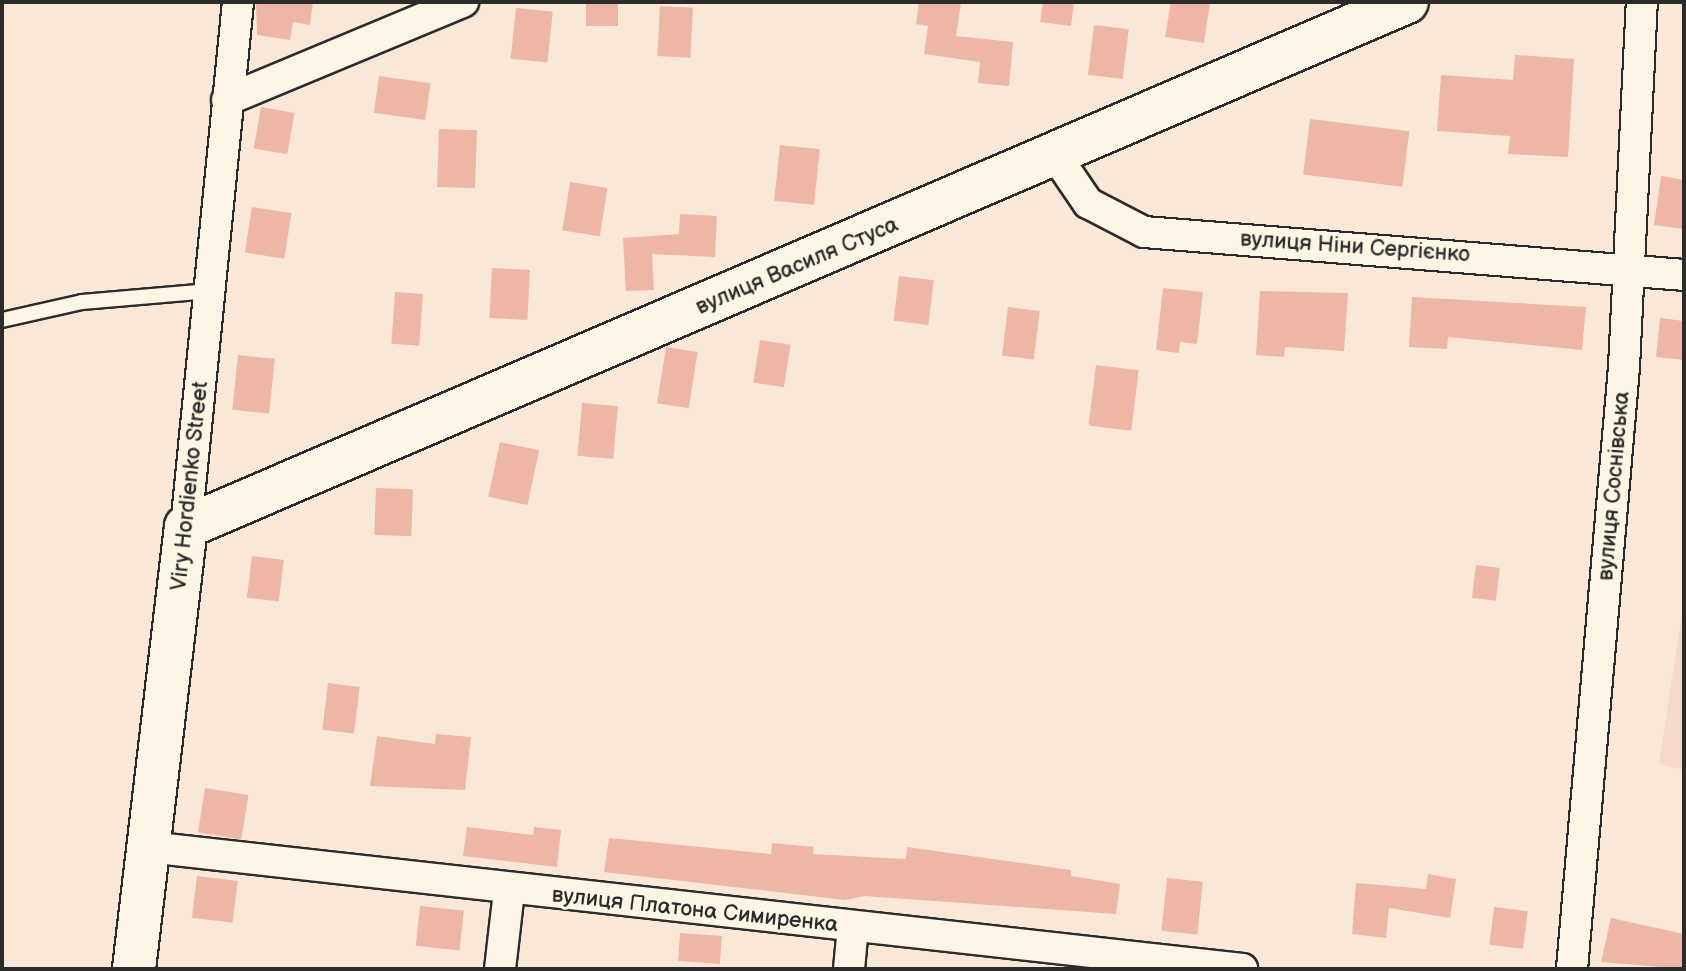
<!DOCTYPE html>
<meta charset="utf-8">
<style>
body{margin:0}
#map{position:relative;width:1686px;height:971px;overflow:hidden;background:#f9e8d8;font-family:"Balsamiq Sans",sans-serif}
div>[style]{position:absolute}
.built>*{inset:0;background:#f6d9c8}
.building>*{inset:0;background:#eeb6a4;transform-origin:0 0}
.roads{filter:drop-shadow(2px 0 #2b2b2b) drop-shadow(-2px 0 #2b2b2b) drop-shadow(0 2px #2b2b2b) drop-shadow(0 -2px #2b2b2b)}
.lane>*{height:14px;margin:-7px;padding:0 7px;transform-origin:7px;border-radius:7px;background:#fcf5e5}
.street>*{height:30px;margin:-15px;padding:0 15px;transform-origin:15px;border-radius:15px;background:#fcf5e5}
.secondary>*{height:42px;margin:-21px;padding:0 21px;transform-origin:21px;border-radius:21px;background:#fcf5e5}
span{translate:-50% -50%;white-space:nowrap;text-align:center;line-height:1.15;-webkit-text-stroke:6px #fcf5e5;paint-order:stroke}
.street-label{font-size:22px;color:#2b2b2b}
.frame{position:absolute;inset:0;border:4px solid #2b2b2b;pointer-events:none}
</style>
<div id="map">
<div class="built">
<i style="clip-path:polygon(1684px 600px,1684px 770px,1659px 764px)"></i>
</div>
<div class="building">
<i style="clip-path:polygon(256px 2px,313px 2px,310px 25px,293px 22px,290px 40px,257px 35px)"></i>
<i style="left:586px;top:2px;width:32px;height:24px"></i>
<i style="clip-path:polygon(919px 2px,961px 2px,956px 36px,1013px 42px,1009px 86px,978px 83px,980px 62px,924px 54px,928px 26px,916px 24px)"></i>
<i style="clip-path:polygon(1043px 2px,1074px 2px,1071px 26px,1040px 22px)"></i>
<i style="clip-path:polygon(1171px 2px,1210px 2px,1204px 43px,1165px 37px)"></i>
<i style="left:660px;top:6px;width:33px;height:50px;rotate:3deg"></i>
<i style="left:516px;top:8px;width:37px;height:51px;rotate:6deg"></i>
<i style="left:1094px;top:25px;width:35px;height:50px;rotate:7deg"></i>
<i style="clip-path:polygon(1515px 55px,1574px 59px,1568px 157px,1508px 154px,1510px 136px,1437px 131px,1441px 75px,1513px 80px)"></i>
<i style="left:379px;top:76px;width:52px;height:37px;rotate:8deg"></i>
<i style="left:261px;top:107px;width:34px;height:42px;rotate:10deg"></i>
<i style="left:1310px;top:119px;width:100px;height:56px;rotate:7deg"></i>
<i style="left:439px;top:129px;width:38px;height:58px;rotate:2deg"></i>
<i style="left:780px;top:145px;width:40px;height:56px;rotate:6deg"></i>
<i style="clip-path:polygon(1661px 176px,1684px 180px,1684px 229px,1654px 225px)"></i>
<i style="left:570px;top:182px;width:38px;height:49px;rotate:9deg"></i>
<i style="left:252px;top:207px;width:40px;height:46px;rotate:9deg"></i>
<i style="clip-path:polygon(680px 214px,717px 216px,715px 257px,652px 254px,654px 290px,626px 291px,623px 238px,679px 234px)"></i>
<i style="left:492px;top:268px;width:38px;height:50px;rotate:3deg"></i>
<i style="left:899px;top:276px;width:35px;height:45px;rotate:7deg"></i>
<i style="clip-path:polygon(1163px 288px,1203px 292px,1197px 344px,1180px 342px,1179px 353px,1156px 350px)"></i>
<i style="clip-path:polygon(1260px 291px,1348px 293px,1344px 351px,1285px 347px,1284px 357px,1256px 355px)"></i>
<i style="left:395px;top:292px;width:28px;height:52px;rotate:4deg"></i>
<i style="clip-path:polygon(1412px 297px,1586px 307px,1582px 350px,1448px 337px,1447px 349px,1409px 347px)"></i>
<i style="left:1008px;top:307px;width:32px;height:49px;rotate:7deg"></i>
<i style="clip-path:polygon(1660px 318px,1684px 321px,1684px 360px,1656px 357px)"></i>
<i style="left:760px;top:340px;width:31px;height:43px;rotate:9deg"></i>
<i style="left:666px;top:347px;width:32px;height:57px;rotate:9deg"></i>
<i style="left:238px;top:355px;width:37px;height:55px;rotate:6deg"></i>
<i style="left:1096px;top:365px;width:43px;height:61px;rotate:7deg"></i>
<i style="left:582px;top:403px;width:36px;height:53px;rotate:5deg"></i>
<i style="left:500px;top:442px;width:40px;height:56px;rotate:12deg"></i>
<i style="left:376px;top:488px;width:37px;height:47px;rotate:2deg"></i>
<i style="left:252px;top:556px;width:32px;height:42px;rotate:7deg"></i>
<i style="left:1476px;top:565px;width:24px;height:33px;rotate:7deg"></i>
<i style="left:328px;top:683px;width:32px;height:47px;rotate:7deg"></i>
<i style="clip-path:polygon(436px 734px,471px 737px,465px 790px,370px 786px,377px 736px,435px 744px)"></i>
<i style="left:205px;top:788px;width:44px;height:45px;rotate:9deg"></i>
<i style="clip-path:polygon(467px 827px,533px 835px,534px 827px,561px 830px,557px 867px,463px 856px)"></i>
<i style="clip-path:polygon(609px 838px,771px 854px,772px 843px,814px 847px,813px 854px,906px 859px,907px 847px,1071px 870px,1071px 876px,1120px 884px,1116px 914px,865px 896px,845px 900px,604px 872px)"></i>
<i style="clip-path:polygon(1428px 874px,1456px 879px,1450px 918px,1389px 908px,1386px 938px,1352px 934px,1356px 883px,1426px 889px)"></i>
<i style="left:197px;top:876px;width:41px;height:42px;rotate:7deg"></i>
<i style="left:1167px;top:878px;width:36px;height:53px;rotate:6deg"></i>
<i style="left:420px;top:906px;width:44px;height:40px;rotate:6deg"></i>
<i style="left:1494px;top:907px;width:34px;height:38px;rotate:7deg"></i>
<i style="clip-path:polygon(1611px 918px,1684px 934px,1684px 969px,1601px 962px)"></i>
<i style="left:680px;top:933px;width:42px;height:28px;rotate:4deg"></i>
</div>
<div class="roads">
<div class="lane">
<i style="left:2px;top:320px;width:82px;rotate:-12.7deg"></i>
<i style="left:82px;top:302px;width:128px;rotate:-4.9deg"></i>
</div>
<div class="street">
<i style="left:227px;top:100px;width:256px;rotate:-22.6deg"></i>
<i style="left:1056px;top:156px;width:57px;rotate:55.8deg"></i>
<i style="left:1088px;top:203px;width:63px;rotate:27.4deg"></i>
<i style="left:1144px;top:232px;width:542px;rotate:4.55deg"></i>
<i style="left:186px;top:527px;width:528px;rotate:-84.34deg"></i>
<i style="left:148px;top:847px;width:1101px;rotate:6.36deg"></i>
<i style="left:500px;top:969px;width:79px;rotate:-83.4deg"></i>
<i style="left:849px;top:969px;width:42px;rotate:-84.6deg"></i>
<i style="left:1572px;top:969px;width:604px;rotate:-85.06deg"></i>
<i style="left:1624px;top:367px;width:365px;rotate:-87.2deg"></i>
</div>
<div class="secondary">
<i style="left:134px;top:969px;width:445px;rotate:-83.3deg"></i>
<i style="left:186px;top:527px;width:1329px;rotate:-23.27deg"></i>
</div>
</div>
<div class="street-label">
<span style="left:1355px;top:247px;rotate:4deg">вулиця Ніни Сергієнко</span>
<span style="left:797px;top:266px;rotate:-23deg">вулиця Василя Стуса</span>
<span style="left:190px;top:486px;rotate:-84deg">Viry Hordienko Street</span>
<span style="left:1614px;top:486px;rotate:-85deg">вулиця Соснівська</span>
<span style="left:695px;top:910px;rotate:6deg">вулиця Платона Симиренка</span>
</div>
<div class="frame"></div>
</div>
